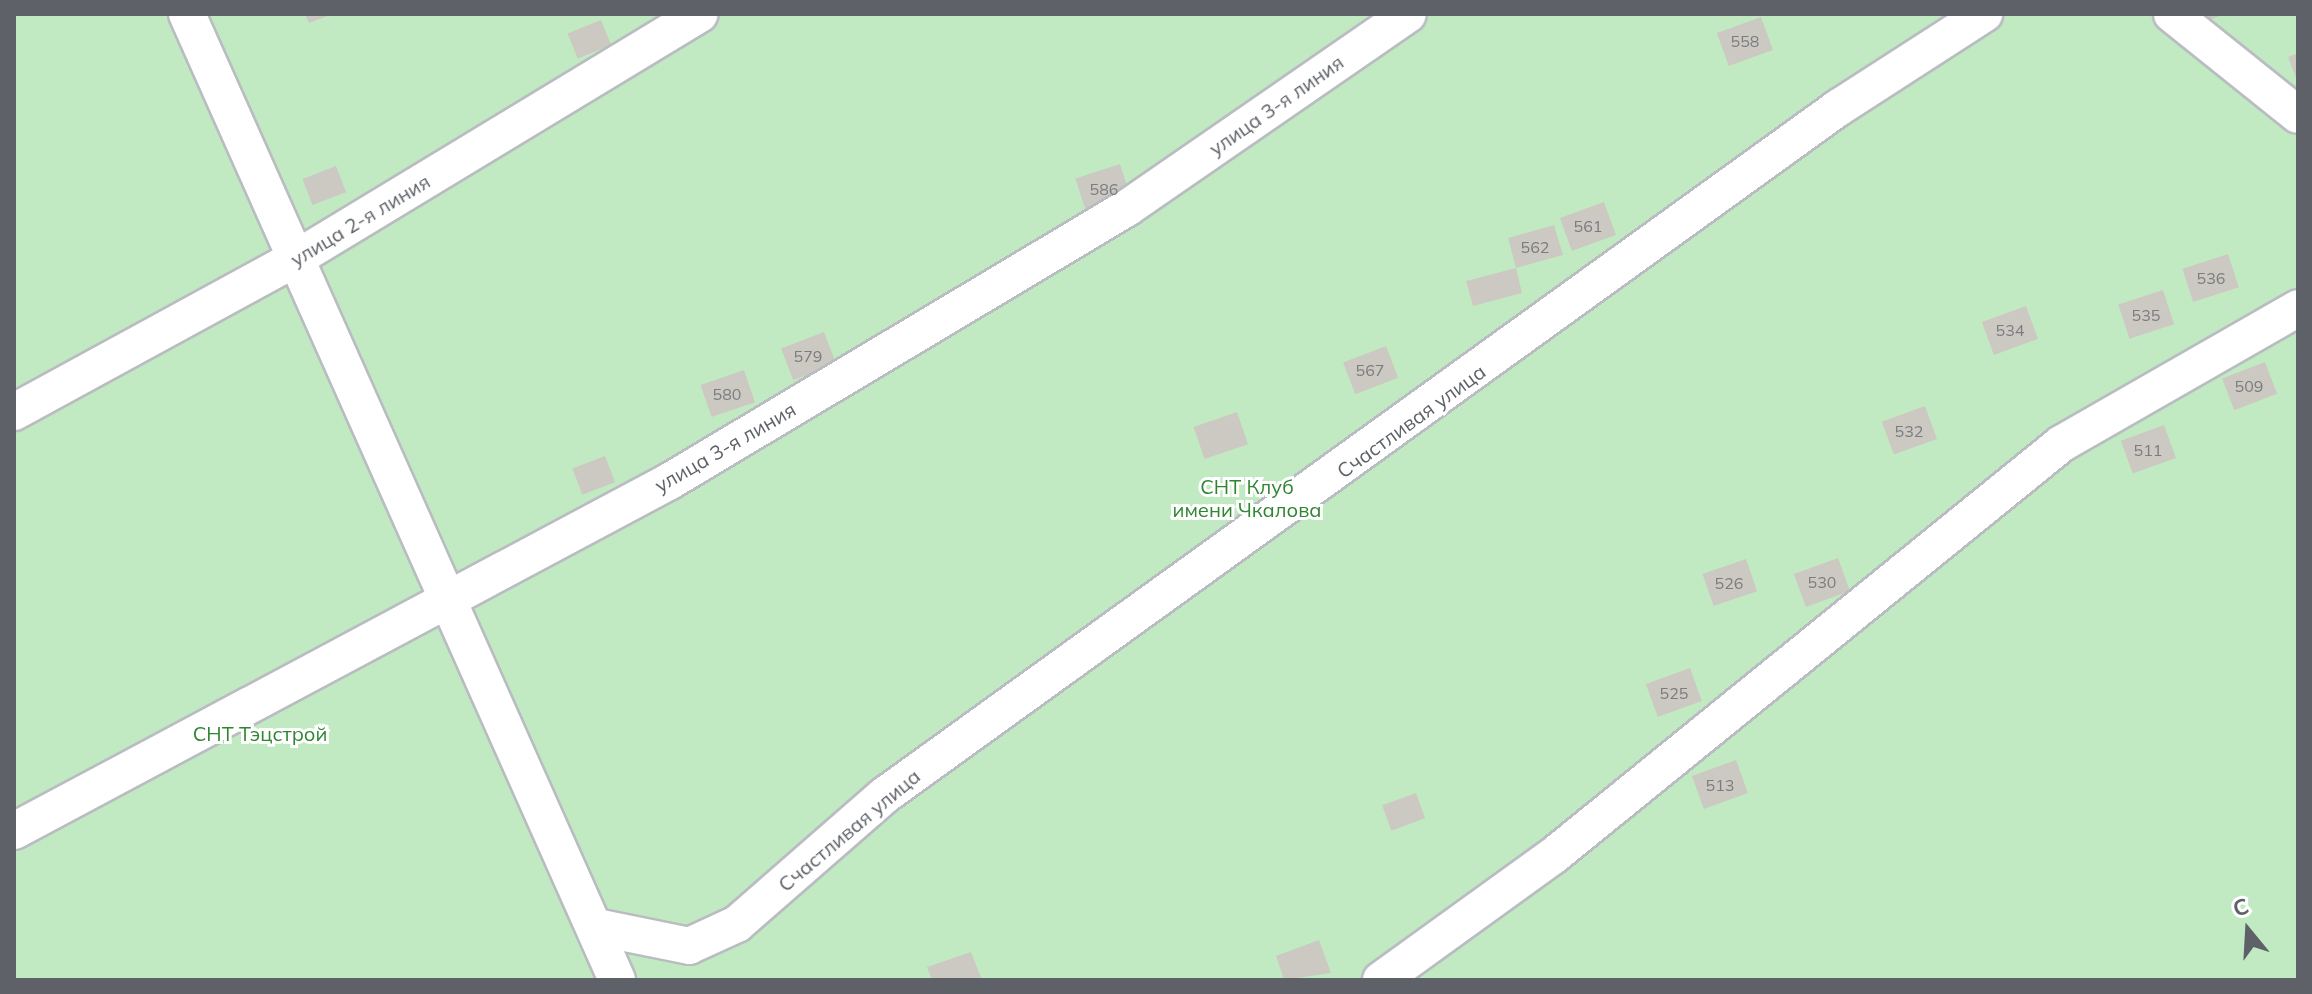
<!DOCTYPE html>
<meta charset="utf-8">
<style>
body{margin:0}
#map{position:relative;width:2312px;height:994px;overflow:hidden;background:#f1efe6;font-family:Mulish,sans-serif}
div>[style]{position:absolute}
.green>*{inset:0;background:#c2eac2;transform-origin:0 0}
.building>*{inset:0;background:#ccc9c3;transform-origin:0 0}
.roads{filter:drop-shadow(2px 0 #b9bcc1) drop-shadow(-2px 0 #b9bcc1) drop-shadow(0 2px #b9bcc1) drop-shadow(0 -2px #b9bcc1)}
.minor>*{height:36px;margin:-18px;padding:0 18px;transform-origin:18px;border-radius:18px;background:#fff}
span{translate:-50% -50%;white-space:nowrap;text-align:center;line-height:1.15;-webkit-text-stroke:6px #fff;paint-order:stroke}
.number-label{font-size:16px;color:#7a7c7f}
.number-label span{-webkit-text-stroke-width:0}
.street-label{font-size:20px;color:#5e6268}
.park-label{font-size:20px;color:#2f8631}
.frame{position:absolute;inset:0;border:16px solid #5e6268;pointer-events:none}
.north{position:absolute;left:2208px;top:890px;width:80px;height:80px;-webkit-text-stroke:6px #fff;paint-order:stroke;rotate:342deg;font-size:22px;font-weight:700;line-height:32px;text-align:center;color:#5e6268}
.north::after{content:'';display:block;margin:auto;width:28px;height:36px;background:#5e6268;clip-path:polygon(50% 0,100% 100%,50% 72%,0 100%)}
</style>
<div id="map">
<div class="green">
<i style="left:14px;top:14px;width:2284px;height:966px"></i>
</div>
<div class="building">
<i style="clip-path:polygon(305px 14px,333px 14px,309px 23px)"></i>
<i style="clip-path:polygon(2204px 14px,2225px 14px,2206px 21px)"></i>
<i style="left:1761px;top:17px;width:35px;height:47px;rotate:70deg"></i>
<i style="left:601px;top:20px;width:27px;height:36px;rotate:68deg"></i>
<i style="clip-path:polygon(2298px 53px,2298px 83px,2288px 57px)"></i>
<i style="left:1120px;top:164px;width:35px;height:47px;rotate:72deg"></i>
<i style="left:336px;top:166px;width:28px;height:36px;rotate:69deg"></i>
<i style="left:1604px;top:202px;width:35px;height:47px;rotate:70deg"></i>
<i style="clip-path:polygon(1554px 225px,1563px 255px,1516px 268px,1522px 293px,1473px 306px,1466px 281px,1516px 268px,1508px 238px)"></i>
<i style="left:2228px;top:254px;width:35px;height:48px;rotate:72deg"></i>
<i style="left:2163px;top:290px;width:36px;height:47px;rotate:72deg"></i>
<i style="left:2026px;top:306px;width:35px;height:47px;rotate:70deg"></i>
<i style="left:824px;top:332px;width:34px;height:46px;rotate:69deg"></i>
<i style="left:1386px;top:346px;width:34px;height:46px;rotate:69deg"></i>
<i style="left:2265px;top:362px;width:34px;height:46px;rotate:69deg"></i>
<i style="left:744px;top:370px;width:34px;height:46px;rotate:71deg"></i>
<i style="left:1925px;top:406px;width:35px;height:46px;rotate:70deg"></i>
<i style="left:1237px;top:412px;width:34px;height:46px;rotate:71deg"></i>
<i style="left:2164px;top:425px;width:35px;height:46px;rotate:70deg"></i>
<i style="left:605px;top:456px;width:28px;height:35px;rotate:69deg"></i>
<i style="left:1838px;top:558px;width:35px;height:47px;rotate:70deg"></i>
<i style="left:1746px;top:559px;width:34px;height:46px;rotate:71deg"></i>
<i style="left:1690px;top:668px;width:35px;height:47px;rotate:70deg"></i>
<i style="left:1736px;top:760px;width:35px;height:47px;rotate:70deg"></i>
<i style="left:1416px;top:793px;width:27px;height:36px;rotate:70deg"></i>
<i style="clip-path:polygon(1319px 940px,1331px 973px,1284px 980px,1276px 956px)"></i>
<i style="clip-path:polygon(971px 952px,982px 980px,932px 980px,927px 967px)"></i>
</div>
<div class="roads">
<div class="minor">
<i style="left:187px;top:14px;width:1057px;rotate:66deg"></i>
<i style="left:2172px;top:14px;width:161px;rotate:38.7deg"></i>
<i style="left:14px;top:412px;width:326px;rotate:-28.6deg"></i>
<i style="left:300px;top:256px;width:467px;rotate:-31.2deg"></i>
<i style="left:14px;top:831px;width:744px;rotate:-28.08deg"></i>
<i style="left:670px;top:481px;width:532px;rotate:-30.85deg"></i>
<i style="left:1127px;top:208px;width:341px;rotate:-34.6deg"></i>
<i style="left:596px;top:927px;width:95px;rotate:11.5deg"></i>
<i style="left:689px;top:946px;width:53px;rotate:-24.6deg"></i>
<i style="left:737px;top:924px;width:196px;rotate:-41.1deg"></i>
<i style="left:885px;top:795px;width:1175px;rotate:-35.79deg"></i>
<i style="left:1838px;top:108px;width:174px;rotate:-32.8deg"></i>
<i style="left:1381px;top:980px;width:212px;rotate:-35.8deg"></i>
<i style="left:1553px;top:856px;width:654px;rotate:-39.04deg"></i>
<i style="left:2061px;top:444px;width:273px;rotate:-29.8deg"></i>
</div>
</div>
<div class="number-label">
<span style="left:1745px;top:41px">558</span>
<span style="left:1104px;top:189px">586</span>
<span style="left:1588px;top:226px">561</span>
<span style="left:1535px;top:247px">562</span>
<span style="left:2211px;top:278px">536</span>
<span style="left:2146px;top:315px">535</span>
<span style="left:2010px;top:330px">534</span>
<span style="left:808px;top:356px">579</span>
<span style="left:1370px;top:370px">567</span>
<span style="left:2249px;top:386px">509</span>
<span style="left:727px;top:394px">580</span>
<span style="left:1909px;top:431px">532</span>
<span style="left:2148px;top:450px">511</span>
<span style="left:1822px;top:582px">530</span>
<span style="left:1729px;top:583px">526</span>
<span style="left:1674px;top:693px">525</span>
<span style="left:1720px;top:785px">513</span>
</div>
<div class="street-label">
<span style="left:1276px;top:105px;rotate:-35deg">улица 3-я линия</span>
<span style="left:360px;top:220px;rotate:-31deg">улица 2-я линия</span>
<span style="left:1411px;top:421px;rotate:-36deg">Счастливая улица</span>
<span style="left:725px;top:447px;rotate:-30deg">улица 3-я линия</span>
<span style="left:849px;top:830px;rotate:-40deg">Счастливая улица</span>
</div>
<div class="park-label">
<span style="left:1247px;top:498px">СНТ Клуб<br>имени Чкалова</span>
<span style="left:260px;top:733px">СНТ Тэцстрой</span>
</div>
<div class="frame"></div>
<div class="north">С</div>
</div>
